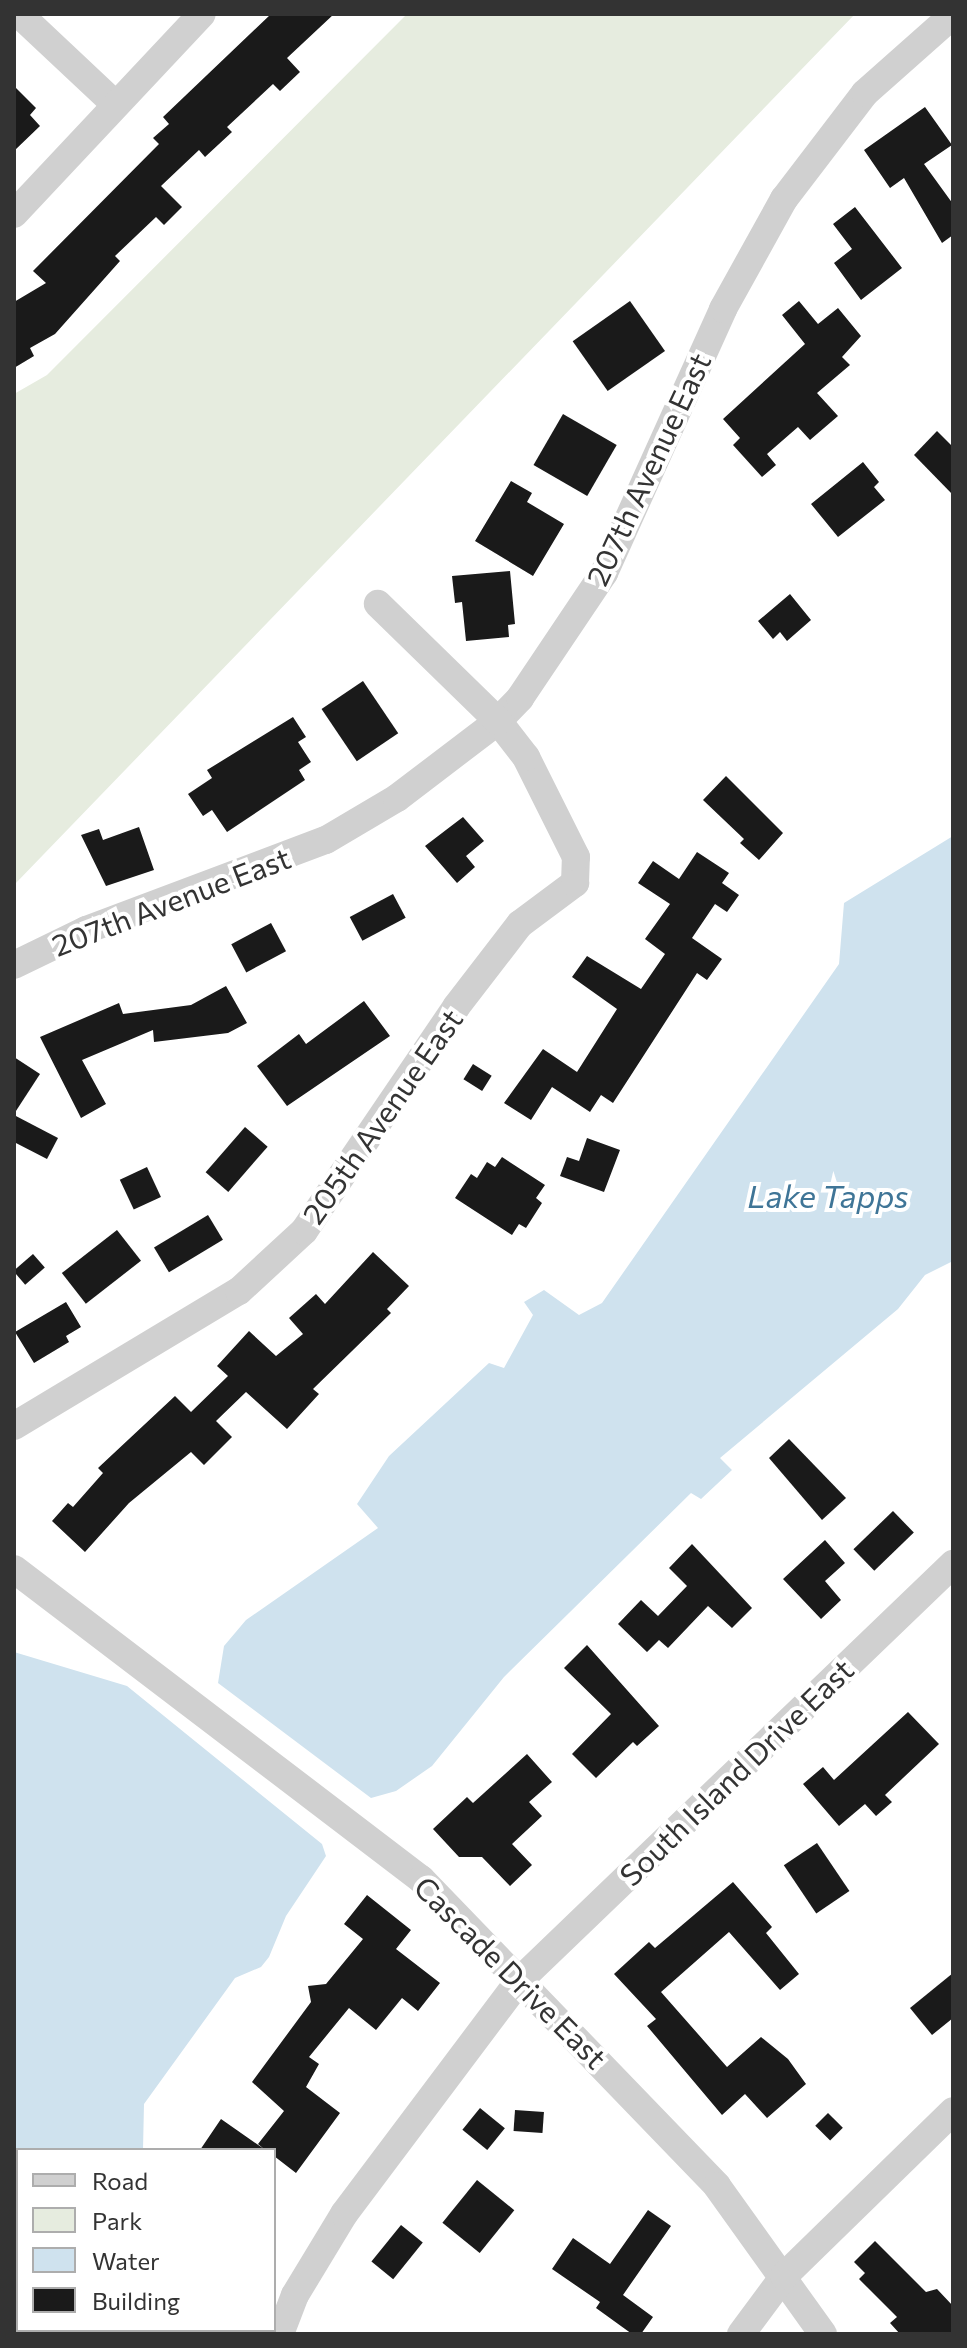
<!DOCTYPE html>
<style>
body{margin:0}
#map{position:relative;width:967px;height:2348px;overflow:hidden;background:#fff;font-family:Commissioner,sans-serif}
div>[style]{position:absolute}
.green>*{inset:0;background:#e6ecdf}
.water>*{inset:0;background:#cfe2ee}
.building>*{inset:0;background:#1a1a1a;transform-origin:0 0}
.street>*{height:28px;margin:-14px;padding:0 14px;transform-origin:14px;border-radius:14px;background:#d0d0d0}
span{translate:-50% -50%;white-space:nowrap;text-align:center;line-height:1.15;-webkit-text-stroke:8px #fff;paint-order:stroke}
.street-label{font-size:30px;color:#333}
.water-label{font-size:32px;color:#3f7597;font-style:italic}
.frame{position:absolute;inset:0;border:16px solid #333;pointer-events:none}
.legend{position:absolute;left:16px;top:2148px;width:260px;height:184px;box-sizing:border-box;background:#fff;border:2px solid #adadad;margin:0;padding:10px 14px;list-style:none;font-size:24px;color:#333}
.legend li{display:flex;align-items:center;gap:16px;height:40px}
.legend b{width:40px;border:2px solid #adadad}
</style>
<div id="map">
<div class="green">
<i style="clip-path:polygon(407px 14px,855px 14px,15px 884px,14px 394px,47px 375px)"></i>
</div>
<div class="water">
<i style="clip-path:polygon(953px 836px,953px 1261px,925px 1275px,898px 1309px,720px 1458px,732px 1470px,701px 1499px,691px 1493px,504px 1677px,432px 1766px,396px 1791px,371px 1798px,218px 1683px,224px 1646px,246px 1620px,378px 1528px,357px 1504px,389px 1456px,489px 1363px,504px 1368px,533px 1315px,524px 1302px,544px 1290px,579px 1315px,602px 1303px,839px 964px,844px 903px)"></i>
<i style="clip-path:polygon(14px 1652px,127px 1686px,322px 1844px,326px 1856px,286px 1916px,269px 1957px,261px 1967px,235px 1978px,144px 2104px,143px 2150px,18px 2150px,14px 2299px)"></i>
</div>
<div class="building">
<i style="clip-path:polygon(271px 14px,334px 14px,287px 58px,300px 72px,280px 91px,273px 84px,227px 127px,232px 132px,205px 157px,199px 150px,161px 186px,182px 207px,164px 225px,156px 217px,115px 256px,120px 261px,55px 334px,30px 348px,34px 356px,14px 368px,14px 302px,46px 283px,33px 271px,159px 144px,153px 138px,169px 124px,163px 117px)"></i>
<i style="clip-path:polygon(14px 86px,36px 108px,30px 115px,40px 126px,14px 151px)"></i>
<i style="clip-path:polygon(925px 107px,952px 145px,924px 164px,953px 204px,953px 235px,942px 243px,904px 178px,890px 188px,864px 150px)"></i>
<i style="clip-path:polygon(855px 207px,902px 268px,861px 300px,834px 263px,852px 249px,833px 224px)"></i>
<i style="left:630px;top:301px;width:61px;height:70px;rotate:55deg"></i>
<i style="clip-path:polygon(799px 301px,818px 324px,838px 308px,861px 336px,842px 357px,850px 365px,817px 393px,838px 416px,810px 440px,798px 427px,767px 454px,776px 465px,762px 477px,733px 445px,740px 438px,723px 419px,805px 344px,782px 315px)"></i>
<i style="left:563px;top:414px;width:62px;height:59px;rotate:30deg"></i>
<i style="clip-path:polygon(937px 431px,953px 447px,953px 495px,914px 455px)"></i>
<i style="clip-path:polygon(863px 462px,879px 482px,874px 487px,885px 500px,838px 537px,811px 504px)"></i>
<i style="clip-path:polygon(511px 481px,532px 493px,527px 502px,564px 524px,533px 576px,475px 541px)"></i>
<i style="clip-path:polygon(510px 571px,515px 624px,508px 625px,509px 637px,466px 641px,462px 602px,455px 603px,452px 576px)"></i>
<i style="clip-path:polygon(790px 594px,811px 620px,787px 641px,780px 632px,773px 639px,758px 621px)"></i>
<i style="left:363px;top:681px;width:63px;height:50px;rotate:56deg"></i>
<i style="clip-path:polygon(293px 717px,306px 737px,298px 742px,311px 762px,299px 770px,305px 780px,227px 832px,212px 810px,203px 816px,188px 794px,212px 778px,207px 770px)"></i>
<i style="clip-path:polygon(726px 776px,783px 833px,759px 860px,740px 843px,744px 839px,703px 800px)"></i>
<i style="clip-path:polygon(463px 817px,484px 841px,466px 856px,475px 867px,457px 883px,425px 846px)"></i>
<i style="clip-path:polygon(139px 827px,154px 870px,106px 886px,81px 835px,99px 829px,103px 840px)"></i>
<i style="clip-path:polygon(697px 852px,729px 873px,722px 883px,739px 895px,727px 912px,715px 904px,692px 938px,722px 959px,707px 980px,697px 973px,613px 1103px,601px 1095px,590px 1112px,552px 1087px,531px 1120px,504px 1103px,543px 1049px,577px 1072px,617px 1009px,572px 977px,587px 956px,641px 989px,665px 954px,645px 939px,670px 904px,638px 883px,653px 861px,679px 879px)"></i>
<i style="left:393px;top:894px;width:27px;height:49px;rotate:62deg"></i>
<i style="left:271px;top:923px;width:32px;height:45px;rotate:62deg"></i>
<i style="clip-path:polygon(226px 986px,247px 1023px,228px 1033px,154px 1042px,153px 1030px,82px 1060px,106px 1104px,81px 1118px,40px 1037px,119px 1003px,123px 1014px,191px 1005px)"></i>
<i style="clip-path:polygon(364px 1001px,390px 1036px,287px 1106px,257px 1066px,299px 1034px,306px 1044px)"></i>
<i style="clip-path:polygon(14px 1057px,40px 1074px,14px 1114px)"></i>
<i style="left:473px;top:1064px;width:22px;height:18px;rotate:32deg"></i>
<i style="clip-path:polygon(14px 1115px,58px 1138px,47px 1159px,14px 1142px)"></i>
<i style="left:245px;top:1127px;width:30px;height:60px;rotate:41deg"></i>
<i style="clip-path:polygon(587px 1138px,620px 1150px,604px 1192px,560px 1176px,567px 1157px,579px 1161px)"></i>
<i style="clip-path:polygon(502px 1157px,545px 1185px,536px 1198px,542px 1203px,526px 1228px,519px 1224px,512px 1235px,455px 1198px,471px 1174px,477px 1178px,487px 1162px,495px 1167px)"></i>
<i style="left:147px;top:1167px;width:33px;height:30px;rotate:65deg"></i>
<i style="left:208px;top:1215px;width:29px;height:63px;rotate:59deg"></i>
<i style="left:117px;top:1230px;width:39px;height:70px;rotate:52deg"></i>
<i style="clip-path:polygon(373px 1252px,409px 1286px,387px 1309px,391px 1313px,313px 1389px,319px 1394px,287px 1429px,246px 1392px,216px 1421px,232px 1437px,204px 1465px,191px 1452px,129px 1503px,85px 1552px,52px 1521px,68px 1503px,73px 1507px,103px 1473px,98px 1468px,175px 1396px,191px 1412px,228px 1376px,217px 1366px,249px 1331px,276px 1356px,303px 1334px,289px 1318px,316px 1294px,325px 1304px)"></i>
<i style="left:33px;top:1254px;width:18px;height:26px;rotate:49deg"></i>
<i style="clip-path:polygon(66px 1302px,81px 1327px,66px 1336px,69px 1342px,34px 1363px,15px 1332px)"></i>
<i style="clip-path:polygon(789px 1439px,846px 1498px,822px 1520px,769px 1458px)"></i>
<i style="left:893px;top:1511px;width:30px;height:55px;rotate:46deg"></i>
<i style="clip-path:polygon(825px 1540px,845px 1563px,825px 1581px,841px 1600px,821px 1619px,783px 1579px)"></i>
<i style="clip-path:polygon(692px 1544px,752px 1608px,732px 1628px,708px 1606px,668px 1648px,659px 1640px,647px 1652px,618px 1624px,641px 1600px,658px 1616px,687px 1586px,669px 1568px)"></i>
<i style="clip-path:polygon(587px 1645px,659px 1726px,637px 1746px,633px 1742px,596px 1778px,572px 1754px,611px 1714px,564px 1668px)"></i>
<i style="clip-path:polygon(908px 1712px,939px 1744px,885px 1795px,892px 1802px,876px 1816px,865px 1804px,839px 1826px,803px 1784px,823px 1767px,834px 1780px)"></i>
<i style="clip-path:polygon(527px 1754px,552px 1782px,529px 1802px,542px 1816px,512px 1844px,532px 1865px,510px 1886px,482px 1857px,459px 1857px,433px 1829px,467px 1797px,473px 1803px)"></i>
<i style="left:817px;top:1843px;width:58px;height:40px;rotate:56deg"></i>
<i style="clip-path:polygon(733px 1882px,772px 1927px,766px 1933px,799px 1974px,780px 1990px,729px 1932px,661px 1992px,727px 2067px,761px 2037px,788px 2059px,806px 2084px,767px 2118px,745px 2094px,722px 2115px,647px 2026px,656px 2019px,614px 1974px,649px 1942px,655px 1948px)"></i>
<i style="clip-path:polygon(367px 1895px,411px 1930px,396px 1949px,440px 1983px,418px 2011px,402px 1998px,376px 2030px,349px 2008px,309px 2057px,319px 2064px,306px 2087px,340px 2113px,296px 2173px,274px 2156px,274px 2150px,200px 2150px,221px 2119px,264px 2149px,258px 2144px,284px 2111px,252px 2082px,311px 2002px,308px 1986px,326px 1984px,363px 1939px,344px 1924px)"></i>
<i style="clip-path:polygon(953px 1973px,953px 2018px,932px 2035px,910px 2008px)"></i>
<i style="left:480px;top:2108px;width:32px;height:28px;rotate:39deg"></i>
<i style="left:515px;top:2110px;width:29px;height:21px;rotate:4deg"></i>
<i style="left:828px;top:2113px;width:21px;height:18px;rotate:45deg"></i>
<i style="left:477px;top:2180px;width:48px;height:55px;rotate:39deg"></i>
<i style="clip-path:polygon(648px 2210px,671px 2226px,623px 2295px,653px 2317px,641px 2334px,632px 2334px,596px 2308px,600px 2302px,552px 2269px,573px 2238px,610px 2264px)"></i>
<i style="left:401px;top:2225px;width:28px;height:47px;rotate:39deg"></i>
<i style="clip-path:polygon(875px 2241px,926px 2292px,937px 2289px,953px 2306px,953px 2334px,900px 2334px,890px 2323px,897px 2317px,859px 2279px,865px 2273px,854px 2262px)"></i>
</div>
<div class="street">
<i style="left:19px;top:14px;width:132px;rotate:43.2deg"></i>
<i style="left:14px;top:214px;width:274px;rotate:-46.8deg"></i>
<i style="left:14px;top:965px;width:80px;rotate:-25.9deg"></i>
<i style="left:86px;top:930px;width:256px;rotate:-20.6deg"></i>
<i style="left:326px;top:840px;width:82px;rotate:-30.6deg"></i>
<i style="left:397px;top:798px;width:127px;rotate:-37.3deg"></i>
<i style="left:498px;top:721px;width:32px;rotate:-46deg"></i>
<i style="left:520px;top:698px;width:151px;rotate:-56.1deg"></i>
<i style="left:604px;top:573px;width:290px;rotate:-65.7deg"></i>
<i style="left:723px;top:309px;width:126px;rotate:-61deg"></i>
<i style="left:784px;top:199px;width:133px;rotate:-52.6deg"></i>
<i style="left:865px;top:93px;width:118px;rotate:-41.6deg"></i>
<i style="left:14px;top:1426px;width:262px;rotate:-31deg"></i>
<i style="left:239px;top:1291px;width:88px;rotate:-42.7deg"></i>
<i style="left:304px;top:1231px;width:271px;rotate:-55.8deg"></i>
<i style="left:456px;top:1007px;width:105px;rotate:-52.4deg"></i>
<i style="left:520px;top:924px;width:69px;rotate:-36.7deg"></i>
<i style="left:575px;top:883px;width:26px;rotate:-88deg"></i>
<i style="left:576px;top:857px;width:112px;rotate:-116.6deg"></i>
<i style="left:526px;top:757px;width:46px;rotate:-127.9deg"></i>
<i style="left:498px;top:721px;width:168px;rotate:-135.7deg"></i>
<i style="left:14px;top:1569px;width:512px;rotate:37.3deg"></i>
<i style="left:421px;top:1879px;width:426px;rotate:46deg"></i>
<i style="left:717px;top:2186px;width:182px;rotate:54.4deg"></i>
<i style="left:280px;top:2334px;width:42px;rotate:-69deg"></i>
<i style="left:295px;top:2295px;width:95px;rotate:-58.8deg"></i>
<i style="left:344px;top:2214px;width:291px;rotate:-53.1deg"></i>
<i style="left:519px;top:1981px;width:602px;rotate:-43.86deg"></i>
<i style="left:741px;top:2334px;width:72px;rotate:-53.4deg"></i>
<i style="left:784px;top:2276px;width:236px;rotate:-44.3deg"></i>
</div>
<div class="street-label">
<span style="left:648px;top:469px;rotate:-65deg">207th Avenue East</span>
<span style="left:171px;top:901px;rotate:-21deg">207th Avenue East</span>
<span style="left:382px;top:1116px;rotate:-55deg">205th Avenue East</span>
<span style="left:736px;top:1772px;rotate:-44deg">South Island Drive East</span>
<span style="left:511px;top:1972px;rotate:45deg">Cascade Drive East</span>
</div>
<div class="water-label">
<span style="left:828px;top:1195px">Lake Tapps</span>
</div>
<div class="frame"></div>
<ul class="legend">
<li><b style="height:10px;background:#d0d0d0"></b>Road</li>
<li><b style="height:22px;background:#e6ecdf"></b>Park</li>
<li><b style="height:22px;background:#cfe2ee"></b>Water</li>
<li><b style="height:22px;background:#1a1a1a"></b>Building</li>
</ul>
</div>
